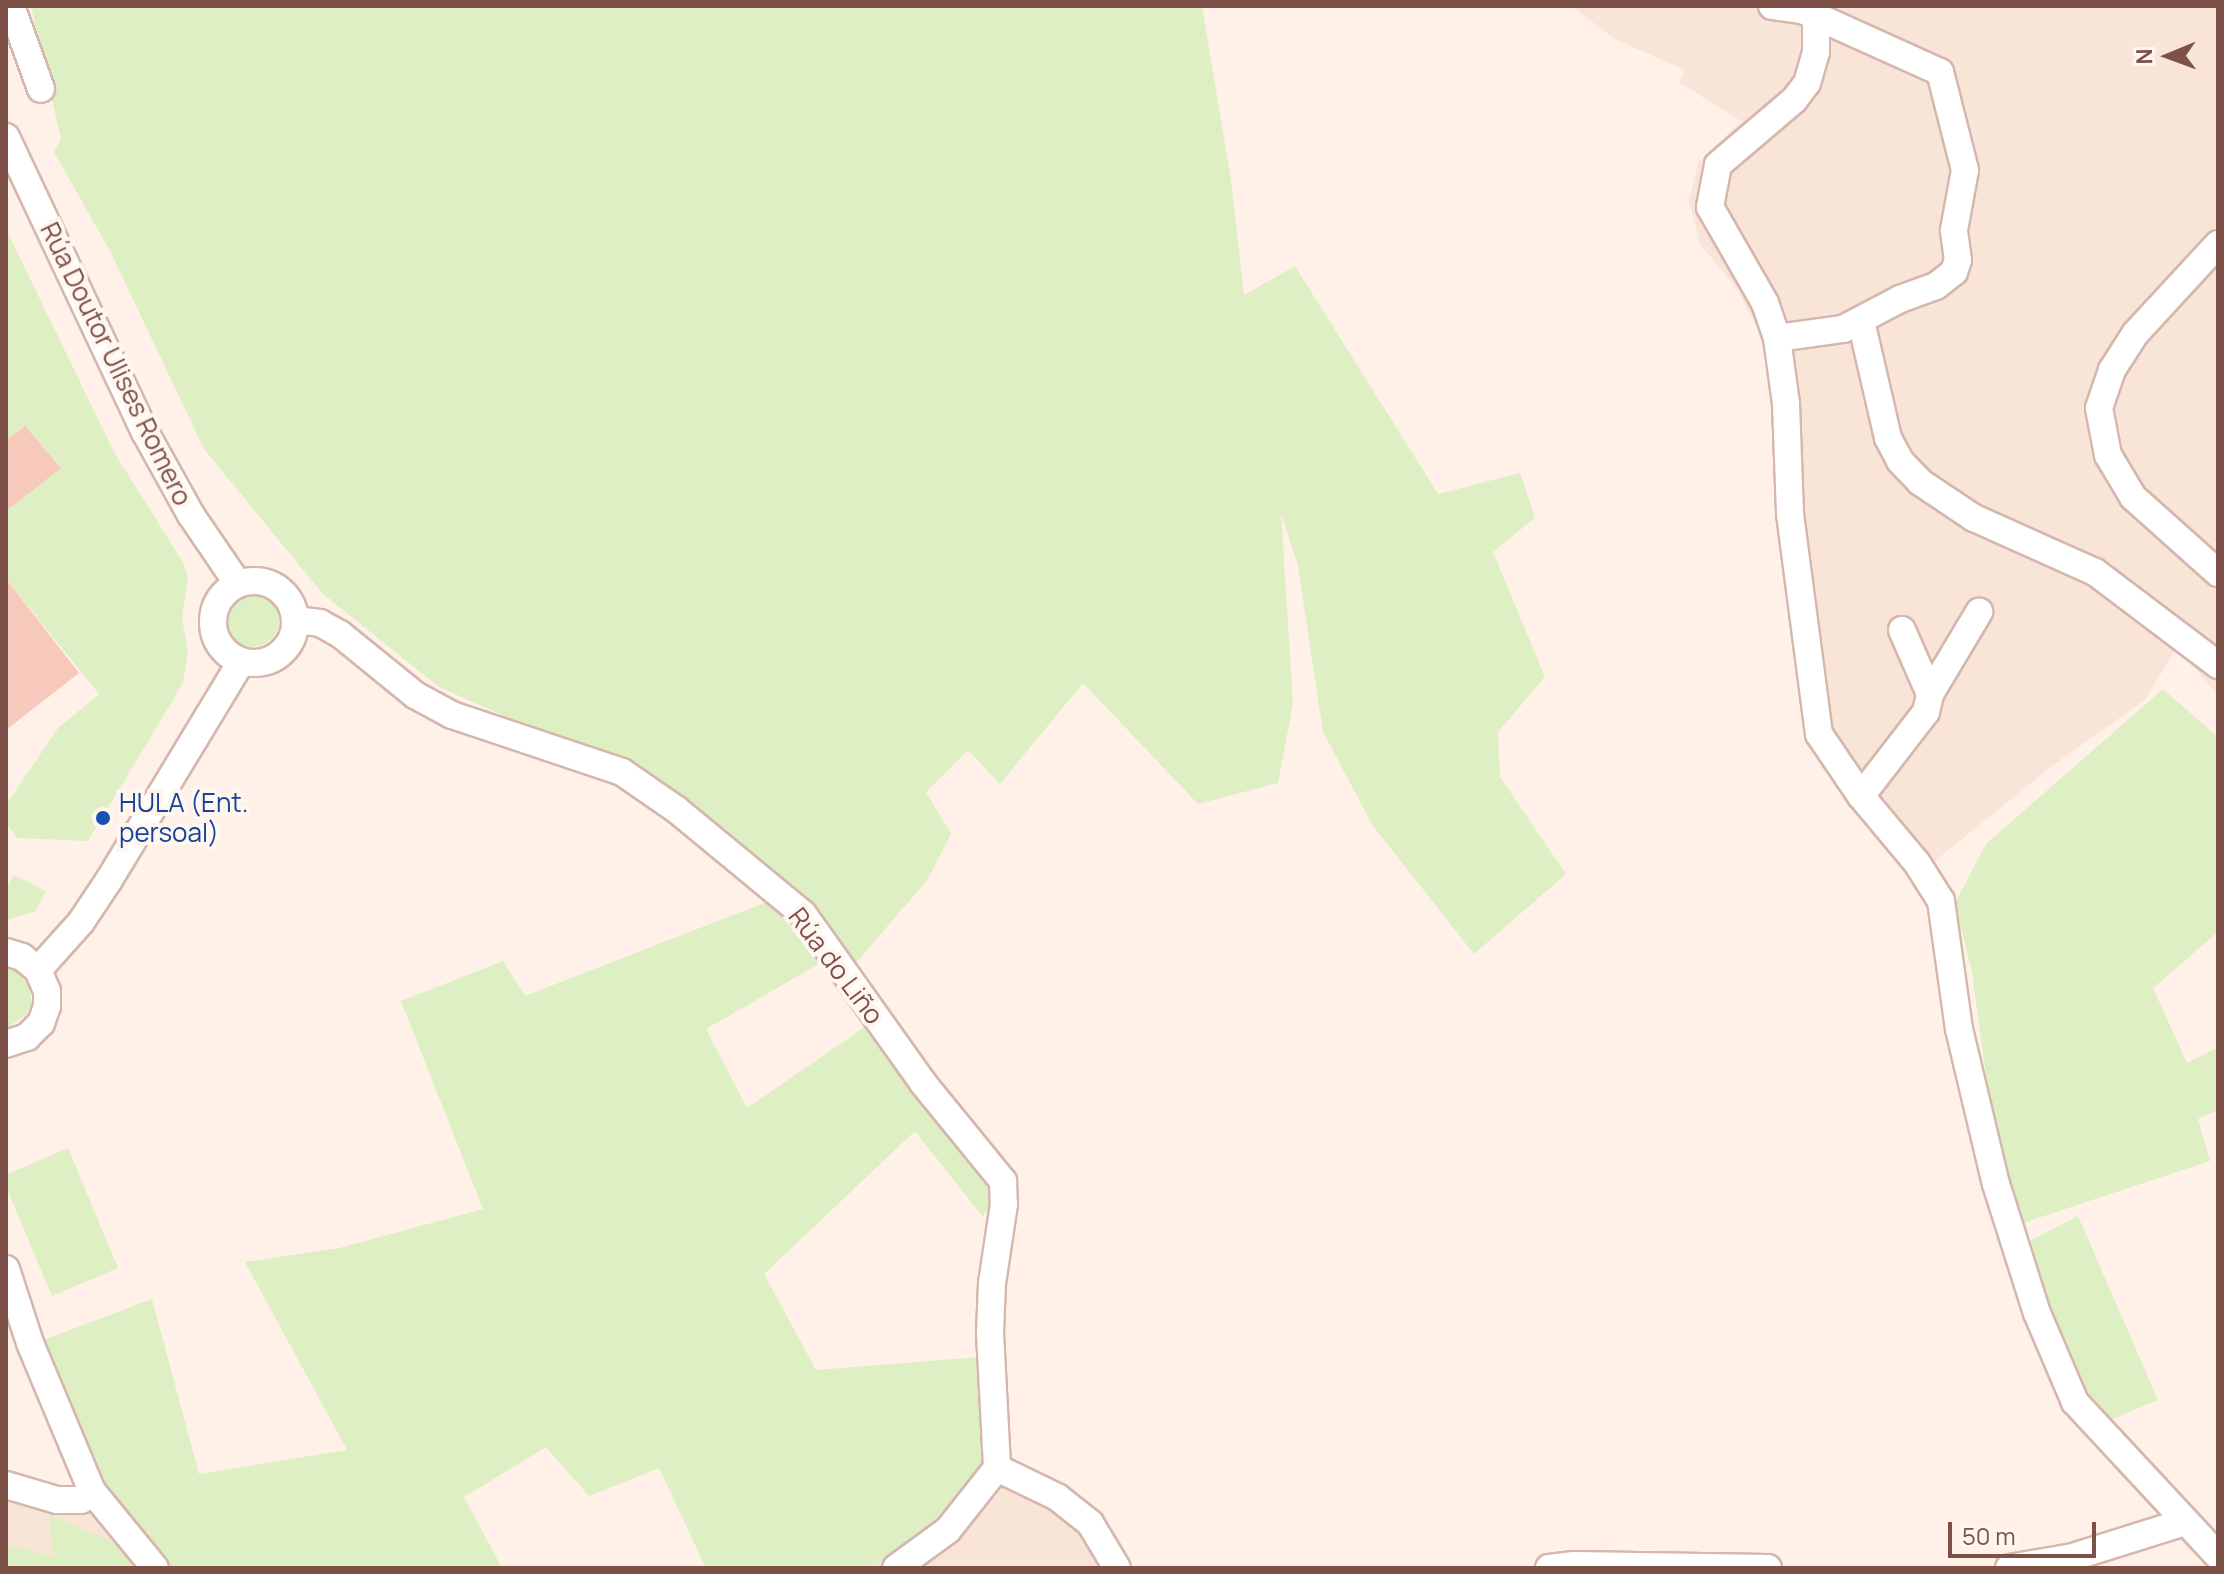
<!DOCTYPE html>
<meta charset="utf-8">
<style>
body{margin:0}
#map{position:relative;width:2224px;height:1574px;overflow:hidden;background:#fff1e8;font-family:Manrope,sans-serif}
div>[style]{position:absolute}
.residential>*{inset:0;background:#f9e4d8}
.green>*{inset:0;background:#deefc3}
.round{border-radius:50%}
.building>*{inset:0;background:#f7c8bc}
.roads{filter:drop-shadow(2px 0 #d5b7ae) drop-shadow(-2px 0 #d5b7ae) drop-shadow(0 2px #d5b7ae) drop-shadow(0 -2px #d5b7ae)}
.minor>*{height:26px;margin:-13px;padding:0 13px;transform-origin:13px;border-radius:13px;background:#fff}
.minor>.ring{margin:-13px;padding:0;box-sizing:content-box;background:none;border:26px solid #fff;border-radius:50%}
.dots>*{width:22px;height:22px;translate:-50% -50%;box-sizing:border-box;border:4px solid #fff6f0;border-radius:50%}
span{translate:-50% -50%;white-space:nowrap;text-align:center;line-height:1.15;-webkit-text-stroke:8px #fff6f0;paint-order:stroke}
.street-label{font-size:26px;color:#7d5048}
.transit-label{font-size:26px;color:#164399}
.left{translate:0 -50%;text-align:left}
.frame{position:absolute;inset:0;border:8px solid #7d5048;pointer-events:none}
.north{position:absolute;left:2128px;top:16px;width:80px;height:80px;-webkit-text-stroke:6px #fff6f0;paint-order:stroke;rotate:269deg;font-size:22px;font-weight:700;line-height:32px;text-align:center;color:#7d5048}
.north::after{content:'';display:block;margin:auto;width:28px;height:36px;background:#7d5048;clip-path:polygon(50% 0,100% 100%,50% 72%,0 100%)}
.scale{position:absolute;left:1948px;top:1522px;width:148px;height:36px;box-sizing:border-box;border:4px solid #7d5048;border-top:0;padding-left:10px;font-size:24px;line-height:28px;white-space:nowrap;color:#7d5048;-webkit-text-stroke:6px #fff6f0;paint-order:stroke}
</style>
<div id="map">
<div class="residential">
<i style="clip-path:polygon(1572px 6px,2218px 6px,2218px 695px,2177px 647px,2145px 700px,2052px 766px,1914px 878px,1816px 757px,1804px 718px,1771px 355px,1737px 289px,1700px 244px,1689px 200px,1698px 163px,1741px 121px,1680px 83px,1684px 70px,1613px 38px)"></i>
<i style="clip-path:polygon(1001px 1449px,1124px 1568px,847px 1568px)"></i>
<i style="clip-path:polygon(6px 1476px,96px 1502px,162px 1568px,6px 1568px)"></i>
</div>
<div class="green">
<i style="clip-path:polygon(31px 6px,1202px 6px,1231px 180px,1244px 295px,1295px 266px,1438px 494px,1520px 473px,1535px 518px,1493px 552px,1545px 677px,1498px 732px,1500px 777px,1566px 874px,1474px 954px,1373px 826px,1323px 732px,1298px 566px,1281px 513px,1293px 704px,1278px 783px,1198px 804px,1083px 683px,1000px 784px,968px 750px,926px 792px,951px 834px,928px 879px,854px 965px,617px 766px,439px 687px,322px 593px,204px 449px,110px 251px,54px 152px,61px 139px)"></i>
<i style="clip-path:polygon(6px 229px,114px 452px,184px 564px,188px 578px,182px 618px,188px 653px,183px 683px,88px 841px,17px 838px,6px 823px,6px 805px,58px 728px,99px 694px,6px 579px,6px 511px,61px 467px,25px 427px,6px 441px)"></i>
<i class="round" style="left:225px;top:593px;width:54px;height:54px"></i>
<i style="clip-path:polygon(2163px 689px,2218px 737px,2218px 932px,2153px 988px,2187px 1063px,2218px 1047px,2218px 1110px,2198px 1119px,2210px 1161px,2020px 1224px,1996px 1151px,1972px 972px,1955px 903px,1986px 844px)"></i>
<i style="clip-path:polygon(14px 875px,46px 891px,36px 911px,6px 920px,6px 889px)"></i>
<i style="clip-path:polygon(769px 901px,824px 961px,706px 1029px,747px 1108px,869px 1024px,994px 1197px,983px 1217px,915px 1131px,764px 1274px,816px 1370px,980px 1357px,989px 1468px,912px 1551px,866px 1568px,706px 1568px,659px 1468px,589px 1496px,546px 1447px,464px 1497px,502px 1568px,165px 1568px,117px 1509px,41px 1341px,152px 1299px,199px 1474px,347px 1450px,245px 1262px,339px 1248px,483px 1209px,401px 1001px,503px 961px,525px 996px)"></i>
<i style="clip-path:polygon(6px 964px,26px 977px,32px 1002px,27px 1014px,6px 1029px)"></i>
<i style="clip-path:polygon(68px 1148px,118px 1268px,52px 1296px,6px 1187px,6px 1175px)"></i>
<i style="clip-path:polygon(2078px 1216px,2158px 1400px,2103px 1423px,2088px 1402px,2020px 1246px)"></i>
<i style="clip-path:polygon(49px 1514px,121px 1546px,142px 1568px,6px 1568px,6px 1545px,53px 1556px)"></i>
</div>
<div class="building">
<i style="clip-path:polygon(25px 426px,61px 468px,6px 511px,6px 441px)"></i>
<i style="clip-path:polygon(6px 579px,79px 673px,6px 730px)"></i>
</div>
<div class="roads">
<div class="minor">
<i style="left:11px;top:6px;width:88px;rotate:70.1deg"></i>
<i style="left:1772px;top:6px;width:30px;rotate:8deg"></i>
<i style="left:1802px;top:10px;width:15px;rotate:23deg"></i>
<i style="left:1816px;top:16px;width:36px;rotate:90deg"></i>
<i style="left:1816px;top:52px;width:32px;rotate:106deg"></i>
<i style="left:1807px;top:83px;width:21px;rotate:127deg"></i>
<i style="left:1794px;top:100px;width:100px;rotate:139.5deg"></i>
<i style="left:1718px;top:165px;width:43px;rotate:100.8deg"></i>
<i style="left:1710px;top:207px;width:111px;rotate:60.2deg"></i>
<i style="left:1765px;top:303px;width:37px;rotate:71deg"></i>
<i style="left:1777px;top:338px;width:67px;rotate:82.2deg"></i>
<i style="left:1786px;top:404px;width:110px;rotate:87.9deg"></i>
<i style="left:1790px;top:514px;width:222px;rotate:82.5deg"></i>
<i style="left:1819px;top:734px;width:75px;rotate:55.9deg"></i>
<i style="left:1861px;top:796px;width:87px;rotate:50.1deg"></i>
<i style="left:1917px;top:863px;width:45px;rotate:57.7deg"></i>
<i style="left:1941px;top:901px;width:129px;rotate:82deg"></i>
<i style="left:1959px;top:1029px;width:159px;rotate:76.6deg"></i>
<i style="left:1996px;top:1184px;width:135px;rotate:72.4deg"></i>
<i style="left:2037px;top:1313px;width:97px;rotate:66.9deg"></i>
<i style="left:2075px;top:1402px;width:210px;rotate:47.1deg"></i>
<i style="left:6px;top:137px;width:326px;rotate:64.8deg"></i>
<i style="left:145px;top:432px;width:95px;rotate:61deg"></i>
<i style="left:191px;top:515px;width:83px;rotate:55.7deg"></i>
<i style="left:2218px;top:244px;width:122px;rotate:132.7deg"></i>
<i style="left:2135px;top:334px;width:43px;rotate:122.6deg"></i>
<i style="left:2112px;top:370px;width:40px;rotate:108.9deg"></i>
<i style="left:2099px;top:408px;width:48px;rotate:79.2deg"></i>
<i style="left:2108px;top:455px;width:49px;rotate:59.2deg"></i>
<i style="left:2133px;top:497px;width:114px;rotate:41.8deg"></i>
<i style="left:1861px;top:321px;width:120px;rotate:77deg"></i>
<i style="left:1888px;top:438px;width:26px;rotate:62deg"></i>
<i style="left:1900px;top:461px;width:29px;rotate:46deg"></i>
<i style="left:1920px;top:482px;width:65px;rotate:33.7deg"></i>
<i style="left:1974px;top:518px;width:133px;rotate:24.1deg"></i>
<i style="left:2095px;top:572px;width:154px;rotate:37.1deg"></i>
<i style="left:1777px;top:338px;width:67px;rotate:-7.8deg"></i>
<i style="left:1843px;top:329px;width:64px;rotate:-27.8deg"></i>
<i style="left:1900px;top:299px;width:38px;rotate:-20deg"></i>
<i style="left:1936px;top:286px;width:23px;rotate:-38deg"></i>
<i style="left:1954px;top:272px;width:13px;rotate:-72deg"></i>
<i style="left:1958px;top:260px;width:30px;rotate:-98deg"></i>
<i style="left:1954px;top:230px;width:61px;rotate:-79.6deg"></i>
<i style="left:1965px;top:170px;width:101px;rotate:-104.3deg"></i>
<i style="left:1940px;top:72px;width:136px;rotate:-155.7deg"></i>
<i style="left:1816px;top:16px;width:10px;rotate:-96deg"></i>
<i class="ring" style="left:213px;top:581px;width:56px;height:56px"></i>
<i style="left:296px;top:620px;width:24px;rotate:7deg"></i>
<i style="left:320px;top:623px;width:23px;rotate:29deg"></i>
<i style="left:340px;top:634px;width:97px;rotate:39.1deg"></i>
<i style="left:415px;top:695px;width:42px;rotate:28.4deg"></i>
<i style="left:452px;top:715px;width:179px;rotate:18.5deg"></i>
<i style="left:622px;top:772px;width:67px;rotate:34.6deg"></i>
<i style="left:677px;top:810px;width:163px;rotate:39.5deg"></i>
<i style="left:803px;top:914px;width:207px;rotate:54.6deg"></i>
<i style="left:923px;top:1083px;width:127px;rotate:50.8deg"></i>
<i style="left:1003px;top:1181px;width:23px;rotate:88deg"></i>
<i style="left:1004px;top:1204px;width:80px;rotate:98.6deg"></i>
<i style="left:992px;top:1283px;width:50px;rotate:92.3deg"></i>
<i style="left:990px;top:1333px;width:135px;rotate:87deg"></i>
<i style="left:1902px;top:630px;width:70px;rotate:66.4deg"></i>
<i style="left:1861px;top:796px;width:106px;rotate:-52.3deg"></i>
<i style="left:1926px;top:712px;width:18px;rotate:-77deg"></i>
<i style="left:1930px;top:694px;width:96px;rotate:-59.1deg"></i>
<i style="left:6px;top:952px;width:17px;rotate:17deg"></i>
<i style="left:22px;top:957px;width:21px;rotate:39deg"></i>
<i style="left:38px;top:970px;width:23px;rotate:67deg"></i>
<i style="left:47px;top:991px;width:15px;rotate:90deg"></i>
<i style="left:47px;top:1006px;width:18px;rotate:109deg"></i>
<i style="left:41px;top:1023px;width:20px;rotate:135deg"></i>
<i style="left:27px;top:1037px;width:22px;rotate:162deg"></i>
<i style="left:38px;top:970px;width:64px;rotate:-48.1deg"></i>
<i style="left:81px;top:922px;width:50px;rotate:-56.3deg"></i>
<i style="left:109px;top:880px;width:255px;rotate:-58.8deg"></i>
<i style="left:6px;top:1269px;width:78px;rotate:72deg"></i>
<i style="left:30px;top:1343px;width:160px;rotate:67.3deg"></i>
<i style="left:92px;top:1491px;width:99px;rotate:50.7deg"></i>
<i style="left:997px;top:1468px;width:67px;rotate:25.8deg"></i>
<i style="left:1057px;top:1497px;width:42px;rotate:38.2deg"></i>
<i style="left:1090px;top:1523px;width:52px;rotate:59deg"></i>
<i style="left:6px;top:1485px;width:53px;rotate:16.4deg"></i>
<i style="left:57px;top:1500px;width:24px"></i>
<i style="left:81px;top:1500px;width:14px;rotate:-39deg"></i>
<i style="left:896px;top:1568px;width:64px;rotate:-36.2deg"></i>
<i style="left:948px;top:1530px;width:79px;rotate:-51.7deg"></i>
<i style="left:1549px;top:1568px;width:25px;rotate:-7deg"></i>
<i style="left:1574px;top:1565px;width:194px;rotate:0.9deg"></i>
<i style="left:2009px;top:1568px;width:65px;rotate:-9.8deg"></i>
<i style="left:2073px;top:1557px;width:107px;rotate:-17.4deg"></i>
<i style="left:2175px;top:1525px;width:9px;rotate:-49deg"></i>
</div>
</div>
<div class="dots">
<i style="left:103px;top:818px;background:#1a4fb4"></i>
</div>
<div class="street-label">
<span style="left:116px;top:364px;rotate:64deg">Rúa Doutor Ulises Romero</span>
<span style="left:836px;top:966px;rotate:53deg">Rúa do Liño</span>
</div>
<div class="transit-label">
<span class="left" style="left:119px;top:818px">HULA (Ent.<br>persoal)</span>
</div>
<div class="frame"></div>
<div class="north">N</div>
<div class="scale">50 m</div>
</div>
